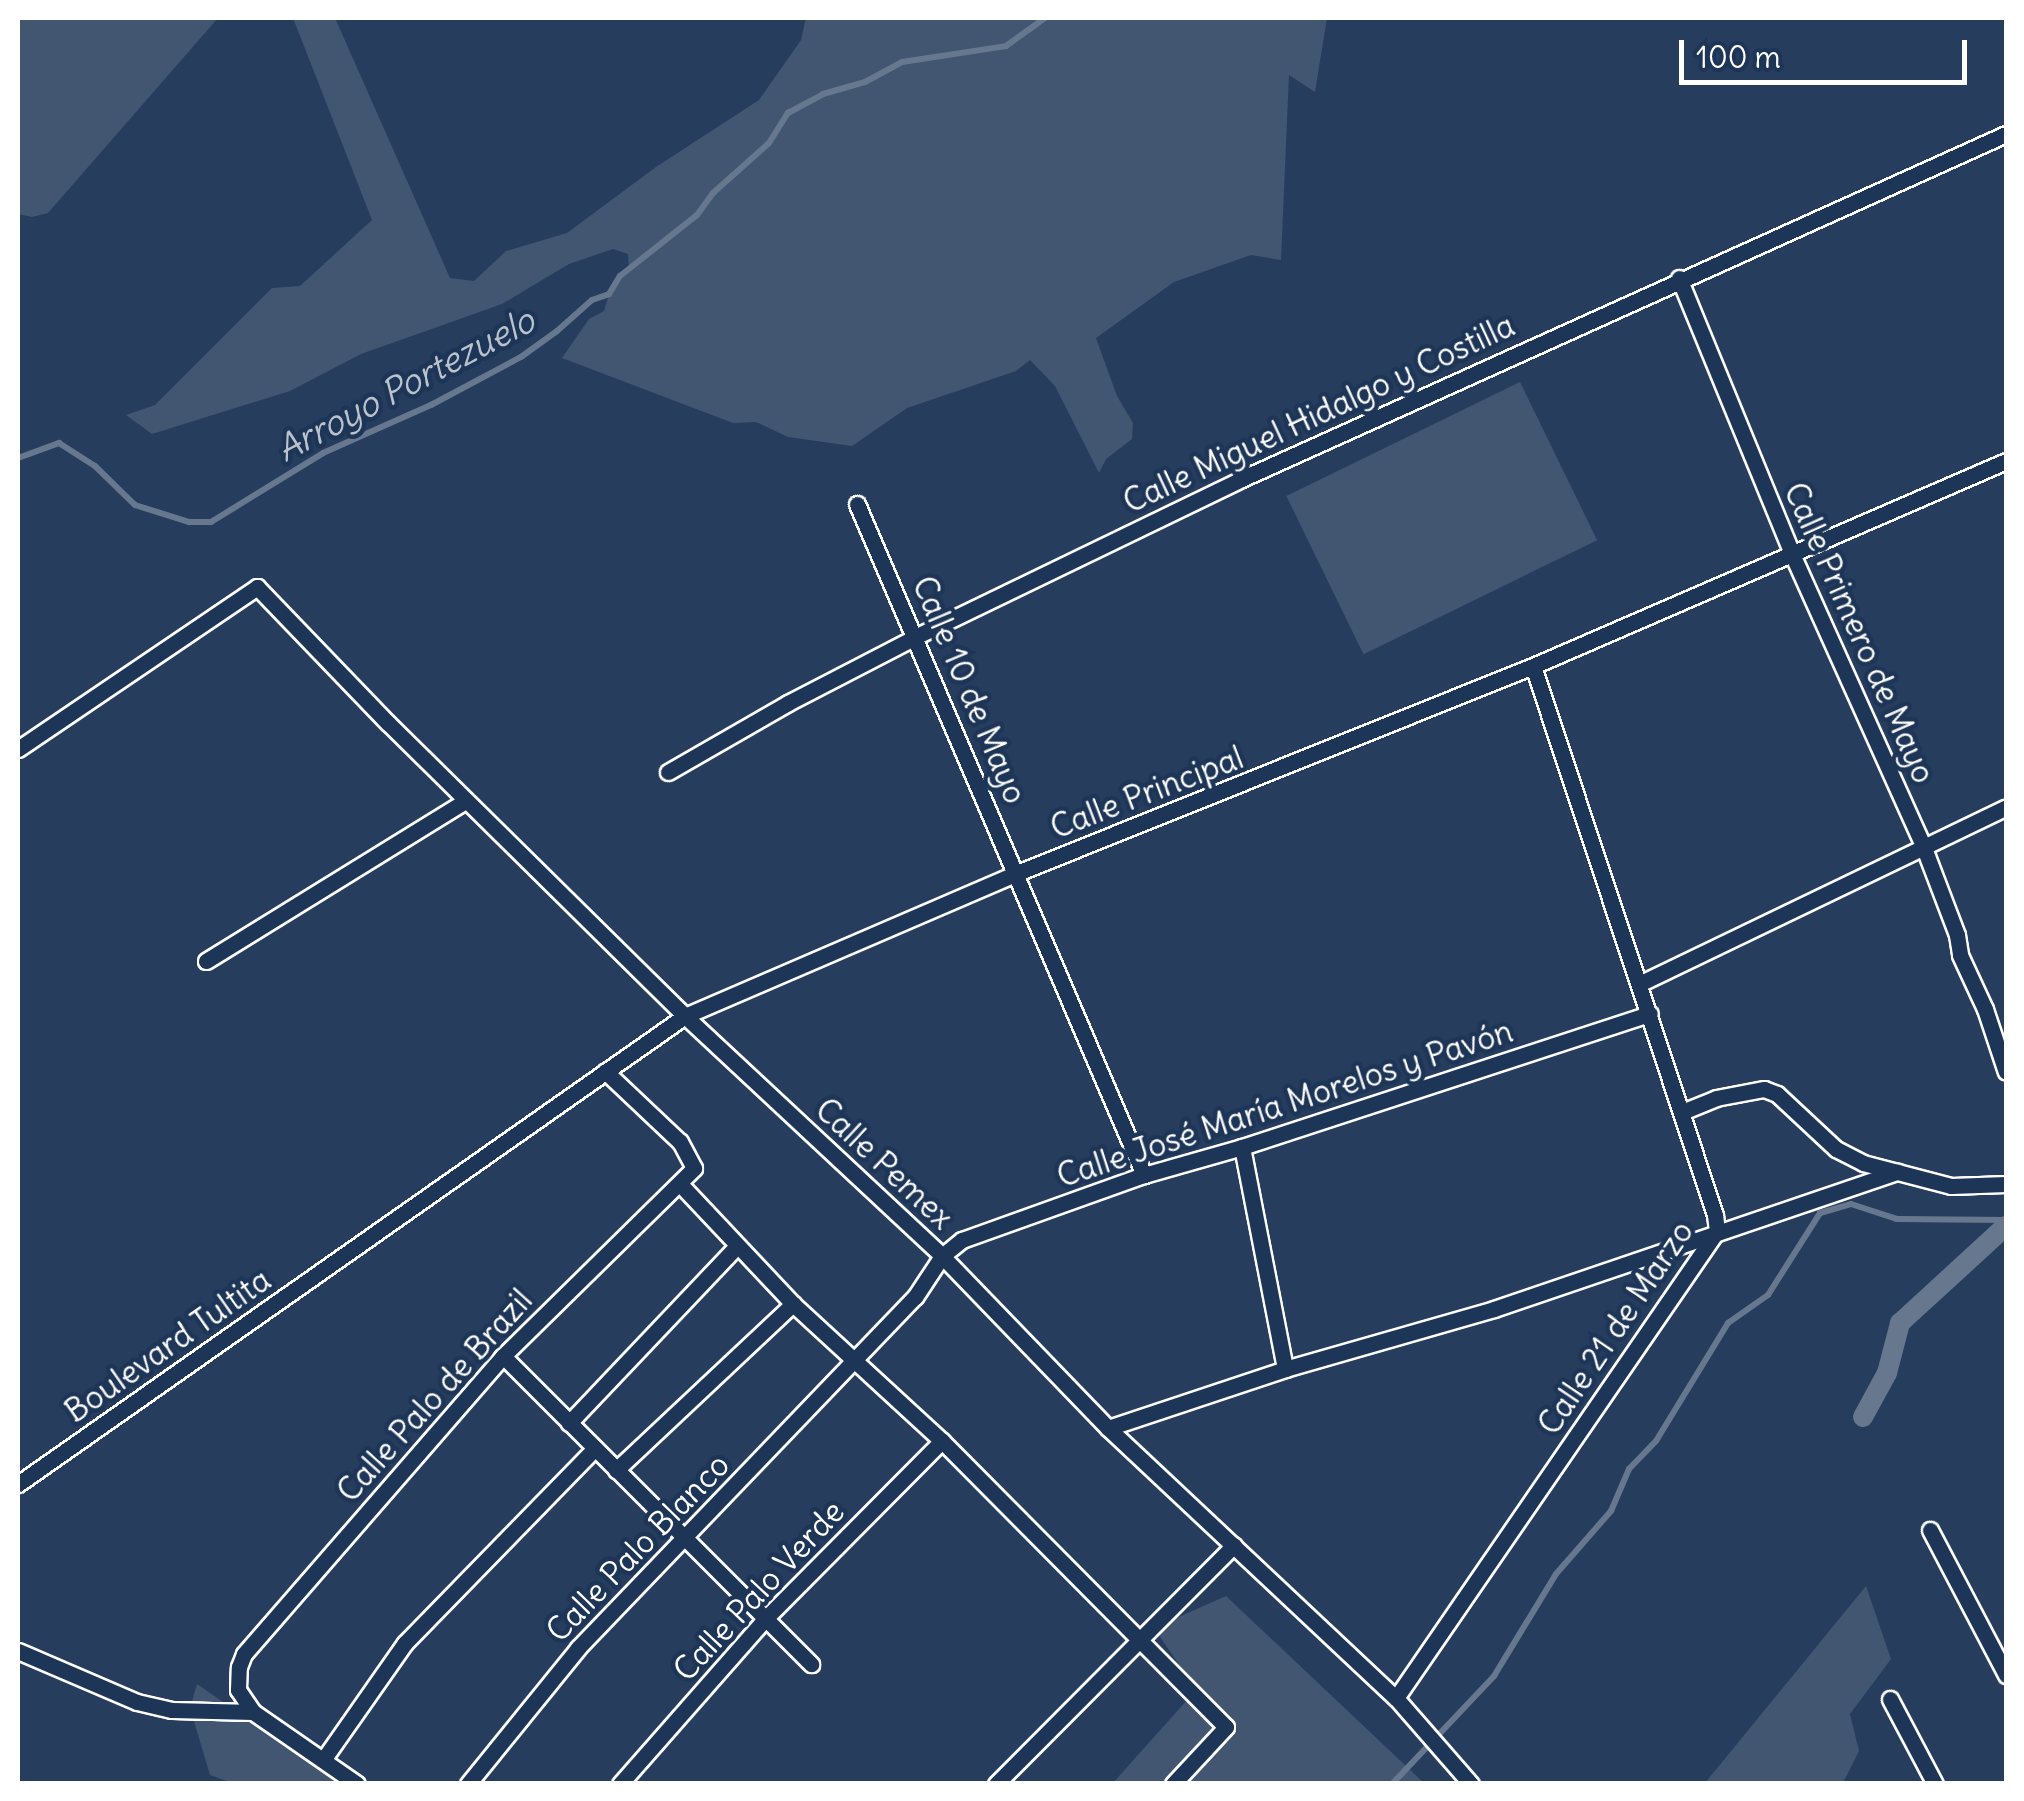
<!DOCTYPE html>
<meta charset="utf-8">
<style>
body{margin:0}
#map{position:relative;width:2024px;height:1801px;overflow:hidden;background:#263d5e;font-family:Delius,sans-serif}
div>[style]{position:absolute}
.green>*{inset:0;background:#425672;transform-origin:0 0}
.stream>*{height:6px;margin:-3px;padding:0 3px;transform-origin:3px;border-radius:3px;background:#67788e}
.canal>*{height:20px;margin:-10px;padding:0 10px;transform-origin:10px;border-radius:10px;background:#67788e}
.roads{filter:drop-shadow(2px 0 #fff) drop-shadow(-2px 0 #fff) drop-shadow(0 2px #fff) drop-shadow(0 -2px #fff)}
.street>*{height:15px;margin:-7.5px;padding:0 7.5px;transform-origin:7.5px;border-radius:7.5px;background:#1d3557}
span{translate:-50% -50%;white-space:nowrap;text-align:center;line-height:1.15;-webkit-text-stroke:9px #1d3557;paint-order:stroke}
.street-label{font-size:32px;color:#fff}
.water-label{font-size:35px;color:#bbc2cc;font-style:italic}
.frame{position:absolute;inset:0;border:20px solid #fff;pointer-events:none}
.scale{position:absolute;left:1679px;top:40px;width:288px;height:45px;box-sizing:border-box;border:5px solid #fff;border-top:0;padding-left:12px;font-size:30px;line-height:35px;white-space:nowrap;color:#fff;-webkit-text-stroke:8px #1d3557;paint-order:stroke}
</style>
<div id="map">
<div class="green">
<i style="clip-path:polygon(18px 18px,218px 18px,48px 213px,32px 217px,18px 214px)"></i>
<i style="clip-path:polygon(293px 18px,335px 18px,450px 278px,474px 281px,506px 251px,567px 233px,656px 167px,759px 100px,801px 40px,806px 18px,1327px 18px,1315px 92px,1289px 75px,1281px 260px,1251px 255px,1174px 282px,1096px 338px,1117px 396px,1133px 423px,1132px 439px,1106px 459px,1099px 473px,1055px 386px,1030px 360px,1016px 371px,907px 408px,852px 446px,788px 437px,756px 422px,733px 423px,562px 358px,589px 319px,604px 311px,609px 294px,629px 269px,628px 254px,613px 249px,569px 264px,502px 304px,361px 354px,290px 391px,152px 434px,126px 415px,155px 405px,272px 288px,300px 286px,372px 220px)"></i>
<i style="left:1520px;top:382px;width:176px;height:260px;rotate:64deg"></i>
<i style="clip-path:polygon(1866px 1586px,1891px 1659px,1850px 1714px,1859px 1751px,1843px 1783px,1705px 1783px)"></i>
<i style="clip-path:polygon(1226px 1596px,1424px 1783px,1112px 1784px,1196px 1690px,1154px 1628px)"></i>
<i style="clip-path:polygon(197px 1684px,340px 1783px,232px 1783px,210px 1775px,190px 1708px)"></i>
</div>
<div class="stream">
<i style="left:18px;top:458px;width:44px;rotate:-20.1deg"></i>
<i style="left:59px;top:443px;width:43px;rotate:32.6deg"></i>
<i style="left:95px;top:466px;width:56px;rotate:44.3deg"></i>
<i style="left:135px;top:505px;width:57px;rotate:17.5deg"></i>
<i style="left:189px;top:522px;width:22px"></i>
<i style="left:211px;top:522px;width:132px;rotate:-31.6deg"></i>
<i style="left:323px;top:453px;width:118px;rotate:-24deg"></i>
<i style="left:431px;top:405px;width:102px;rotate:-28.1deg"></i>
<i style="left:521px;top:357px;width:44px;rotate:-35.8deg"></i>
<i style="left:557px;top:331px;width:47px;rotate:-41.5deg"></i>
<i style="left:592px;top:300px;width:18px;rotate:-19deg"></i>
<i style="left:609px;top:294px;width:21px;rotate:-59deg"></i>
<i style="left:620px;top:276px;width:98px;rotate:-38.4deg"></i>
<i style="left:697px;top:215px;width:27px;rotate:-54deg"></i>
<i style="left:713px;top:193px;width:75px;rotate:-41.8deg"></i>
<i style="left:769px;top:143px;width:36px;rotate:-58deg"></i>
<i style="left:788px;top:113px;width:40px;rotate:-28deg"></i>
<i style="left:823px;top:94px;width:44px;rotate:-15.9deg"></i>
<i style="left:865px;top:82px;width:42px;rotate:-28.4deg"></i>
<i style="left:902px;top:62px;width:105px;rotate:-8.7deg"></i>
<i style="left:1006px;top:46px;width:48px;rotate:-35.7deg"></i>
<i style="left:1392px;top:1784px;width:149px;rotate:-46.6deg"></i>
<i style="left:1494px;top:1676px;width:119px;rotate:-58.7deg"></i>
<i style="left:1556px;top:1574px;width:84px;rotate:-48.9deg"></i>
<i style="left:1611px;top:1511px;width:46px;rotate:-66.8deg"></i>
<i style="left:1629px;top:1469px;width:39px;rotate:-46deg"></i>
<i style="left:1656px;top:1441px;width:138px;rotate:-58.6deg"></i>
<i style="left:1728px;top:1323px;width:49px;rotate:-35deg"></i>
<i style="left:1768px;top:1295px;width:97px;rotate:-57.6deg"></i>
<i style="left:1820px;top:1213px;width:32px;rotate:-16deg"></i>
<i style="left:1851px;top:1204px;width:48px;rotate:18.1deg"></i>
<i style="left:1897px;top:1219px;width:109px;rotate:0.5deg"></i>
</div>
<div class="canal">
<i style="left:1863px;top:1417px;width:50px;rotate:-61.4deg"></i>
<i style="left:1887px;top:1373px;width:52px;rotate:-75.4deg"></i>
<i style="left:1900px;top:1323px;width:144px;rotate:-42.5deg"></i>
</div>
<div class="roads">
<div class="street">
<i style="left:1679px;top:278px;width:298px;rotate:67.7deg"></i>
<i style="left:1792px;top:554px;width:322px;rotate:65.8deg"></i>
<i style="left:1924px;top:848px;width:93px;rotate:69.2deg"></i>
<i style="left:1957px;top:935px;width:20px;rotate:81deg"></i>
<i style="left:1960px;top:955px;width:60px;rotate:65.2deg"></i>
<i style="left:1985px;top:1009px;width:66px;rotate:71.6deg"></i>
<i style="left:857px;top:504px;width:730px;rotate:66.84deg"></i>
<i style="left:18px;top:749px;width:289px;rotate:-34.1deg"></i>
<i style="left:257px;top:587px;width:189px;rotate:46.1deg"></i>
<i style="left:388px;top:723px;width:417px;rotate:44.6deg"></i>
<i style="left:685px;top:1016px;width:352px;rotate:43deg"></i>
<i style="left:942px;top:1256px;width:239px;rotate:46deg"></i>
<i style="left:1108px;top:1428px;width:395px;rotate:43.2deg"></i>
<i style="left:1396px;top:1698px;width:114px;rotate:48.9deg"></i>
<i style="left:668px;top:772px;width:138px;rotate:-29.9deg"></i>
<i style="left:788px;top:703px;width:145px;rotate:-27.4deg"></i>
<i style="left:917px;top:636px;width:356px;rotate:-25.8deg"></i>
<i style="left:1237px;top:481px;width:844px;rotate:-24.29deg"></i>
<i style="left:206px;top:961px;width:304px;rotate:-31.7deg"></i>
<i style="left:1639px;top:984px;width:407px;rotate:-25.7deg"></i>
<i style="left:1682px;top:1112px;width:37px;rotate:-22deg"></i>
<i style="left:1716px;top:1098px;width:49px;rotate:-10.6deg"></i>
<i style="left:1764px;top:1089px;width:14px;rotate:21deg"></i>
<i style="left:1777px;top:1094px;width:81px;rotate:43deg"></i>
<i style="left:1836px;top:1149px;width:30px;rotate:27deg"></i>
<i style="left:1863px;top:1163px;width:91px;rotate:14.6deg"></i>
<i style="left:1951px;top:1186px;width:55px;rotate:-2.1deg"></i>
<i style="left:1242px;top:1147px;width:226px;rotate:79deg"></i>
<i style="left:680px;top:1184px;width:165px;rotate:46.7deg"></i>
<i style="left:793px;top:1304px;width:202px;rotate:42.6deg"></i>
<i style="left:942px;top:1441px;width:403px;rotate:45.2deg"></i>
<i style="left:1226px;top:1727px;width:78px;rotate:132.9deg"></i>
<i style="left:503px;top:1356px;width:436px;rotate:45deg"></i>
<i style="left:569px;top:1423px;width:243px;rotate:-46.5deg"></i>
<i style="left:1108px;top:1428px;width:187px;rotate:-18.4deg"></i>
<i style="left:1285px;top:1369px;width:217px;rotate:-16deg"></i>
<i style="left:1494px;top:1309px;width:426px;rotate:-18.8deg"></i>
<i style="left:616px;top:1470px;width:243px;rotate:-43.2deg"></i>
<i style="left:18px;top:1484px;width:815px;rotate:-35.06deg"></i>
<i style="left:685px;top:1016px;width:361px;rotate:-23.3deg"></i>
<i style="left:1017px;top:873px;width:556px;rotate:-21.86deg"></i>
<i style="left:1533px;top:666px;width:516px;rotate:-23.43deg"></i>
<i style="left:1930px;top:1530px;width:164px;rotate:62.3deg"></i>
<i style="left:18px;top:1651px;width:129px;rotate:23.2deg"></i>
<i style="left:137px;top:1702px;width:36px;rotate:13deg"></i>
<i style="left:172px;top:1710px;width:81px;rotate:1.4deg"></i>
<i style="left:1396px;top:1698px;width:567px;rotate:-55.5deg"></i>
<i style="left:1717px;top:1231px;width:16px;rotate:-97deg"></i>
<i style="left:1715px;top:1215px;width:578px;rotate:-108.34deg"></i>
<i style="left:1890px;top:1699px;width:96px;rotate:62.1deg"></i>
<i style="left:323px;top:1760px;width:143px;rotate:-55deg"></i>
<i style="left:405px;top:1643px;width:272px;rotate:-45.7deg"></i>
<i style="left:357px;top:1784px;width:126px;rotate:-145.3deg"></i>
<i style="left:253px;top:1712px;width:27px;rotate:-124deg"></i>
<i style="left:238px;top:1690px;width:23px;rotate:-88deg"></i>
<i style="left:239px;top:1667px;width:14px;rotate:-69deg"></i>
<i style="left:244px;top:1654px;width:395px;rotate:-49deg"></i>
<i style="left:503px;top:1356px;width:268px;rotate:-44.5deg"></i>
<i style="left:694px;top:1168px;width:30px;rotate:-118deg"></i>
<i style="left:680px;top:1142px;width:103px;rotate:-136.6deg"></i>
<i style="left:468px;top:1784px;width:175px;rotate:-51deg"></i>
<i style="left:578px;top:1648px;width:487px;rotate:-46.2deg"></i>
<i style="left:915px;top:1297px;width:49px;rotate:-56.6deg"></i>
<i style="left:942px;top:1256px;width:26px;rotate:-39deg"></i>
<i style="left:962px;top:1240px;width:193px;rotate:-19.7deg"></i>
<i style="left:1144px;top:1175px;width:102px;rotate:-15.9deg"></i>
<i style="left:1242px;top:1147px;width:429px;rotate:-18.1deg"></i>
<i style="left:620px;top:1784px;width:220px;rotate:-48.7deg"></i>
<i style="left:765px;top:1619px;width:251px;rotate:-45.2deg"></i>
<i style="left:996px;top:1784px;width:337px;rotate:-45.1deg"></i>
</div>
</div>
<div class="street-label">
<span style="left:1319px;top:414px;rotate:-25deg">Calle Miguel Hidalgo y Costilla</span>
<span style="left:1859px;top:633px;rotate:66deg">Calle Primero de Mayo</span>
<span style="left:969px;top:690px;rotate:67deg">Calle 10 de Mayo</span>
<span style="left:1147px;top:793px;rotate:-21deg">Calle Principal</span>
<span style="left:1285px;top:1104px;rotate:-18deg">Calle José María Morelos y Pavón</span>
<span style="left:884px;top:1164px;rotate:43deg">Calle Pemex</span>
<span style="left:1616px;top:1328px;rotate:-56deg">Calle 21 de Marzo</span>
<span style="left:168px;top:1346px;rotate:-35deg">Boulevard Tultita</span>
<span style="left:435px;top:1396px;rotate:-48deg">Calle Palo de Brazil</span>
<span style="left:638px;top:1548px;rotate:-46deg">Calle Palo Blanco</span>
<span style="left:759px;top:1591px;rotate:-47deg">Calle Palo Verde</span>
</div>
<div class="water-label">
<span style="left:405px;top:384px;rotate:-28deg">Arroyo Portezuelo</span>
</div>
<div class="frame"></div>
<div class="scale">100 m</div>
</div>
